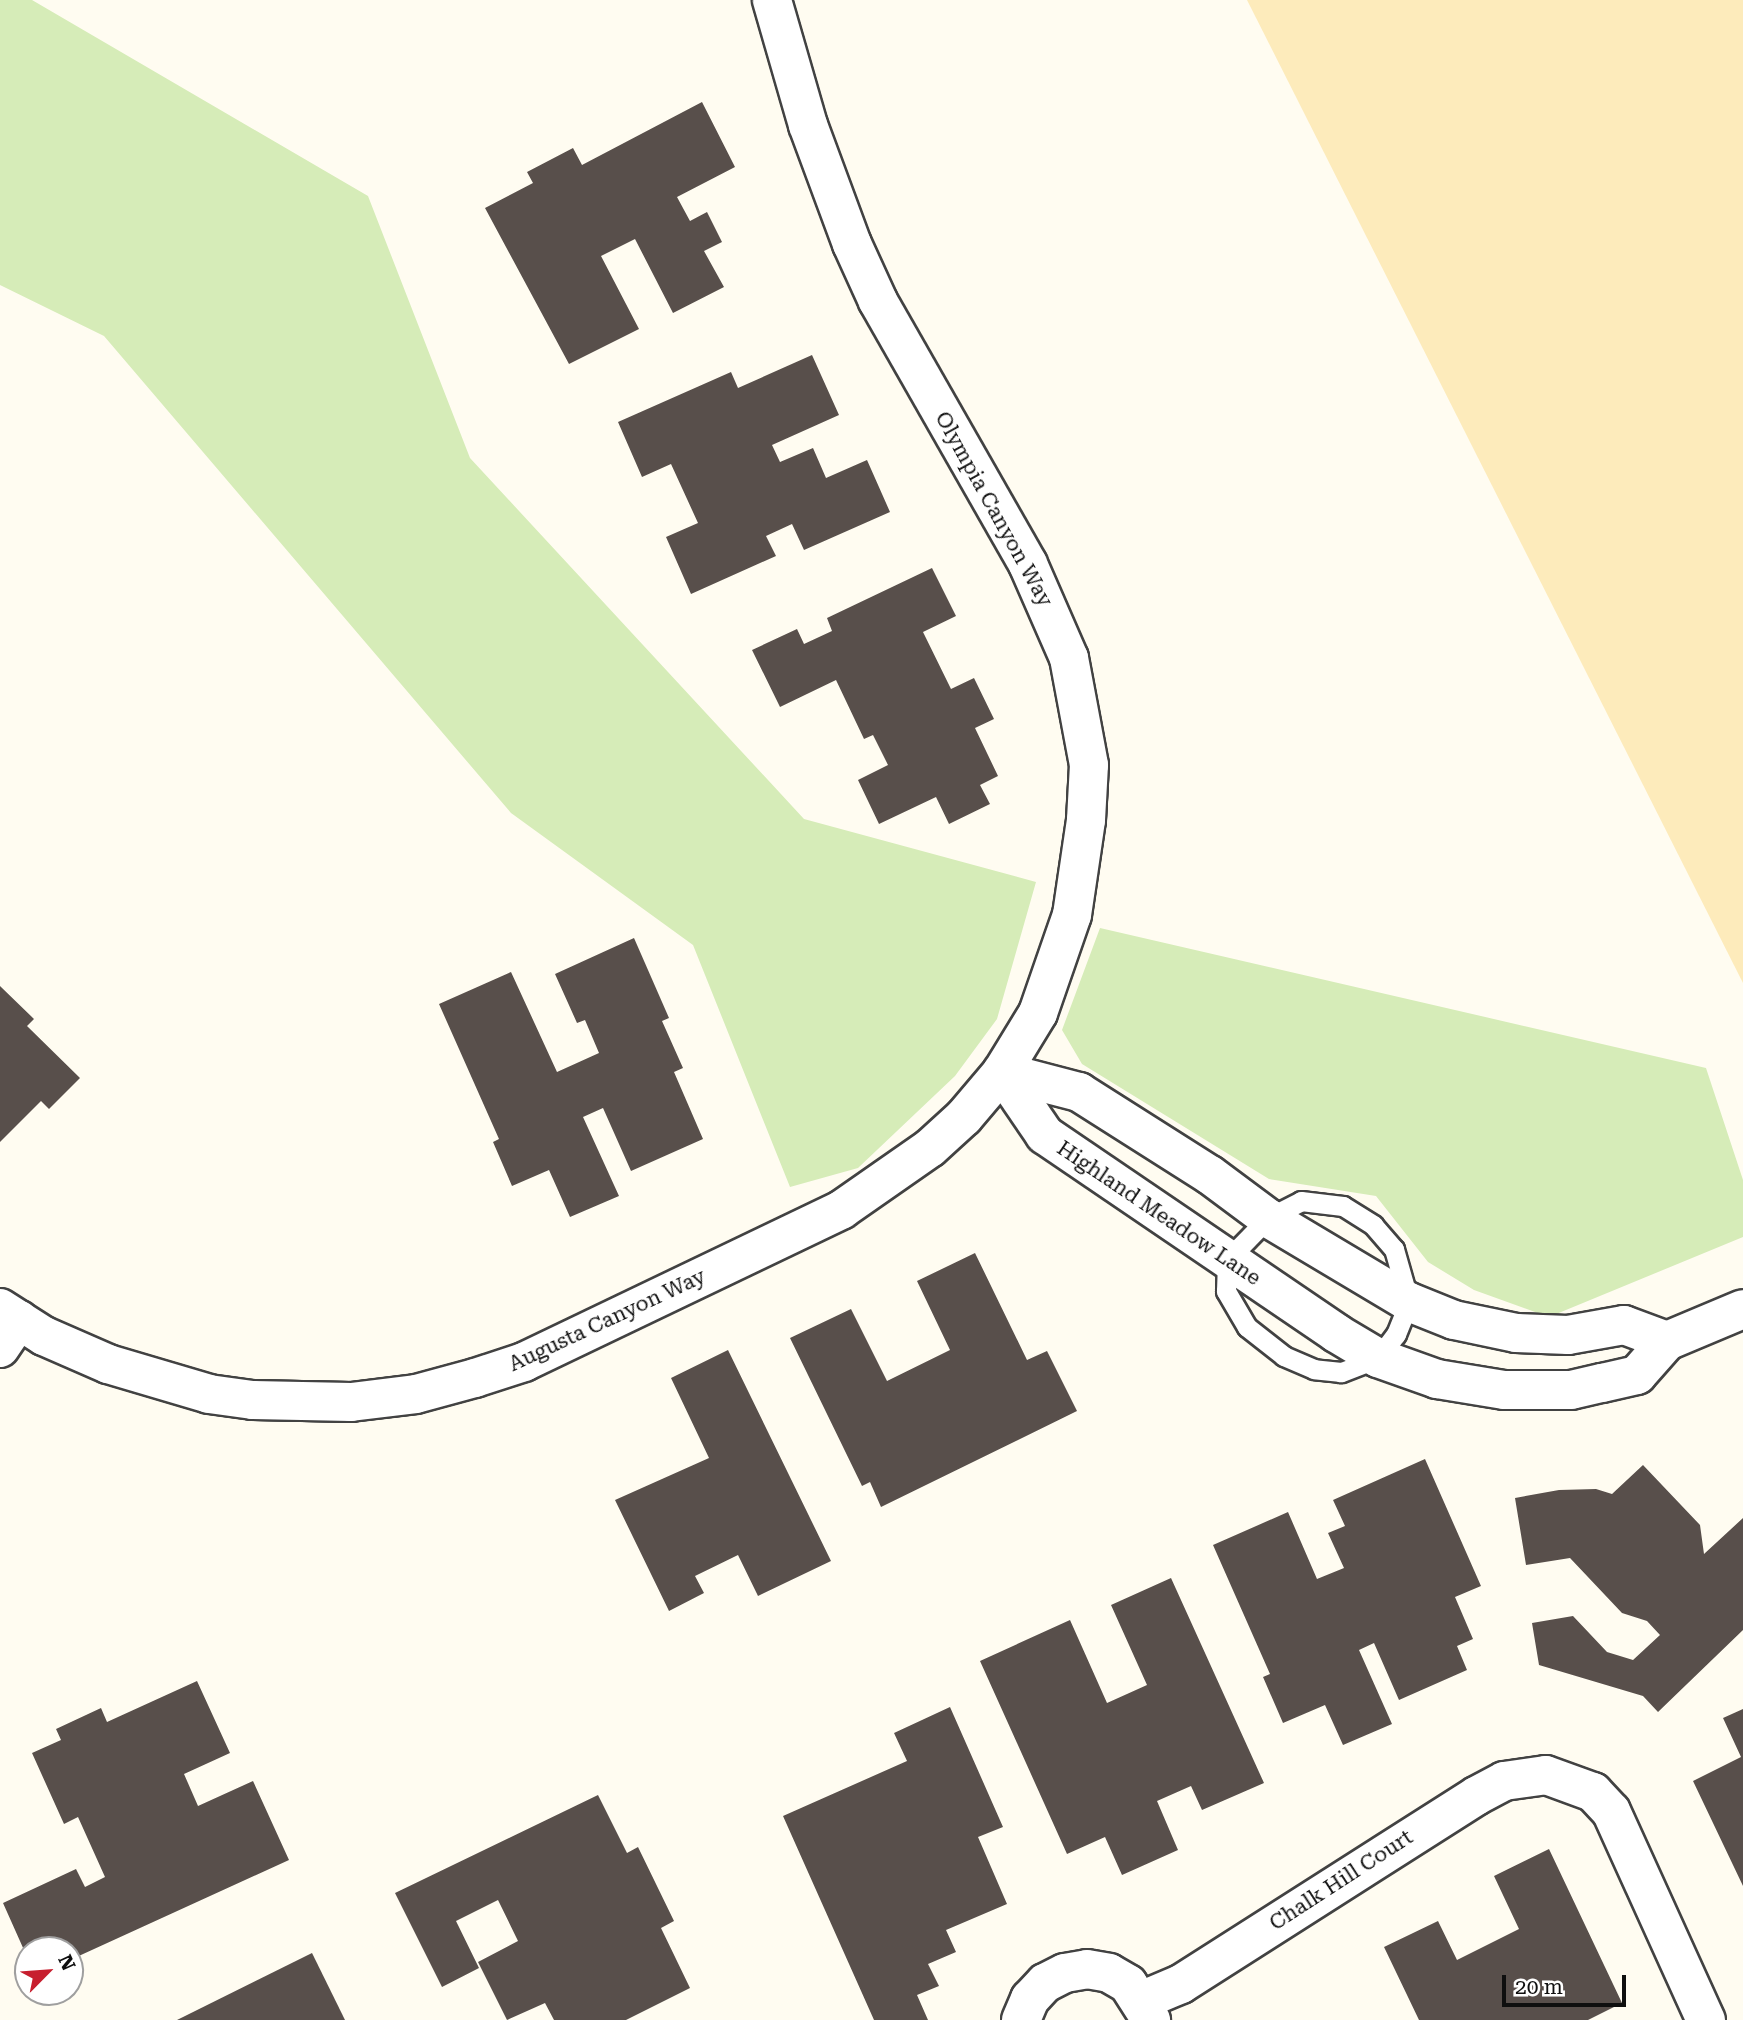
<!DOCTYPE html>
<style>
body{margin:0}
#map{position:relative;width:1743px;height:2020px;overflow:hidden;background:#fffcf1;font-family:"Roboto Serif",serif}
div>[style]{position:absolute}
.green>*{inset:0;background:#d6ecb8}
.sand>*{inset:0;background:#fdebbb}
.building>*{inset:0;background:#584f4b}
.roads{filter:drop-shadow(2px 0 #424242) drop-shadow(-2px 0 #424242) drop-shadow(0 2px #424242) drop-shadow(0 -2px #424242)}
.service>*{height:19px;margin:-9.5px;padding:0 9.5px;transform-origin:9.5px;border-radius:9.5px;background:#fff}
.minor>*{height:38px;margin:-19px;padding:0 19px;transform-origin:19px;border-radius:19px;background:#fff}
span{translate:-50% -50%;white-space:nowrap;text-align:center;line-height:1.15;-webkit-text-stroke:7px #fff;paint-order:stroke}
.street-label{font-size:21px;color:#0f0f0f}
.north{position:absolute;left:14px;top:1936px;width:70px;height:70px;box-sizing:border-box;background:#fff;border:2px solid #9f9f9f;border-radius:50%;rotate:65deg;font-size:19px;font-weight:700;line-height:28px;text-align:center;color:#0f0f0f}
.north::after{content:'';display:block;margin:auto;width:24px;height:32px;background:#c71f2f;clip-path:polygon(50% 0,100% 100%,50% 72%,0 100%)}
.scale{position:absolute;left:1502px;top:1975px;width:124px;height:32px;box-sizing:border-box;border:4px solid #0f0f0f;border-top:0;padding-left:9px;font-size:21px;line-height:24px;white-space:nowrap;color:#0f0f0f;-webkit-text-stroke:5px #fff;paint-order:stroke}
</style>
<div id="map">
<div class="green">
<i style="clip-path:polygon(0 0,32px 0,368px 196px,470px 458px,804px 819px,1036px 882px,997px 1019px,955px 1076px,858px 1168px,790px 1187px,693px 945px,511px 813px,104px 336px,0 285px)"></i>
<i style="clip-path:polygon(1100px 928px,1706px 1068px,1743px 1180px,1743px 1237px,1549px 1317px,1474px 1290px,1428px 1262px,1376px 1196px,1269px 1179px,1082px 1064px,1062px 1030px)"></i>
</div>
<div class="sand">
<i style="clip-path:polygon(1247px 0,1743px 0,1743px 983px)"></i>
</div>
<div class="building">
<i style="clip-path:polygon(702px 102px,735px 167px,677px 197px,690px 221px,707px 212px,722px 242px,704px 251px,724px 287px,673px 313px,635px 239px,601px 256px,639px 329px,569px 364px,485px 208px,533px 183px,527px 172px,573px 148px,582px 165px)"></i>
<i style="clip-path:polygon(812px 355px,839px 415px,772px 445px,780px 462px,813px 448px,826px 478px,867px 460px,890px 512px,804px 550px,792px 524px,766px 536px,776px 556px,691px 594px,666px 537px,698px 523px,671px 464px,642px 477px,618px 422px,731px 372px,738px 388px)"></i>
<i style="clip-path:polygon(932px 568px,956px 616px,923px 632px,951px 689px,974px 678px,994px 719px,975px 728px,998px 776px,980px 785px,990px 804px,949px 824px,936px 797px,879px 824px,858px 780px,888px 765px,873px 735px,864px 739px,836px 680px,780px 707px,752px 650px,797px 629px,804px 644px,832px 631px,827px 618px)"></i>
<i style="clip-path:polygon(634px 938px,669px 1018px,662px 1021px,683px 1068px,674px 1072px,703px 1139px,631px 1171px,603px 1108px,583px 1117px,619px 1196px,570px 1217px,549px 1170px,512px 1186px,493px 1142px,499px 1139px,439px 1004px,511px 972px,557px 1072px,599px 1053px,585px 1020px,577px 1023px,555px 974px)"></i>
<i style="clip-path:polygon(0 986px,34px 1019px,27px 1026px,80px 1078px,49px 1109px,41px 1101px,0 1142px)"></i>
<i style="clip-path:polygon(975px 1253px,1027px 1360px,1047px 1351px,1077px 1411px,881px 1507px,870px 1482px,862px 1486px,790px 1338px,851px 1309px,887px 1381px,950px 1350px,917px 1281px)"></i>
<i style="clip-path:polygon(728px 1350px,831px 1561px,758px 1596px,738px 1555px,695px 1576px,704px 1593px,669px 1611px,615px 1500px,709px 1458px,671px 1378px)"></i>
<i style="clip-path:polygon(1425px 1459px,1481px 1586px,1455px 1597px,1473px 1639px,1457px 1646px,1467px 1670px,1399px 1700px,1374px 1643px,1359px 1650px,1392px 1724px,1343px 1745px,1325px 1705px,1283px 1723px,1263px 1677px,1270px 1674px,1213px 1545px,1288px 1512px,1317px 1579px,1344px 1568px,1328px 1533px,1345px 1526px,1333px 1500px)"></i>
<i style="clip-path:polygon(1643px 1465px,1700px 1525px,1704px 1554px,1743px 1518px,1743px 1630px,1658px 1712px,1643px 1696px,1539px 1665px,1532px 1623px,1573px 1616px,1607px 1652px,1633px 1660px,1660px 1635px,1647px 1621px,1622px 1613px,1570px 1558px,1526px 1565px,1515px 1498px,1559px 1490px,1596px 1489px,1612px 1494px)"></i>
<i style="clip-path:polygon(1171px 1578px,1264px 1783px,1202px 1810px,1191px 1786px,1157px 1801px,1178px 1850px,1122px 1875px,1105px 1837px,1067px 1854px,980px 1661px,1070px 1620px,1107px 1703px,1147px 1685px,1111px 1605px)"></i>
<i style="clip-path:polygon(197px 1681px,230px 1753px,184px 1774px,198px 1806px,253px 1781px,289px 1860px,70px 1960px,70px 1950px,28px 1950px,28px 1959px,3px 1903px,76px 1869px,85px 1887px,105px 1877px,78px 1817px,64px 1824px,32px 1753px,61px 1740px,56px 1729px,101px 1708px,107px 1722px)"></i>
<i style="clip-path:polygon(950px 1707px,1003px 1827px,978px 1837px,1007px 1904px,946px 1930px,956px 1952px,928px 1964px,939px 1986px,917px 1995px,928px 2020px,874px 2020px,783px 1816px,907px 1761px,894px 1733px)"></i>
<i style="clip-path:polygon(1743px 1709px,1743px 1886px,1693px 1781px,1741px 1757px,1723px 1718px)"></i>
<i style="clip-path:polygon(598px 1795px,627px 1853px,638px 1847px,674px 1921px,661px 1928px,690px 1988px,626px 2020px,554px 2020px,545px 2003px,507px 2020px,478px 1962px,518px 1941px,498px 1900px,456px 1921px,479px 1968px,442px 1987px,395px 1893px)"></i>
<i style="clip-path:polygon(1549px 1849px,1622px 2003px,1588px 2020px,1419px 2020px,1384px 1947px,1438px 1921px,1457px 1960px,1519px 1929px,1494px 1876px)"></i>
<i style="clip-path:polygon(312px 1953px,345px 2020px,177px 2020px)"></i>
</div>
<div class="roads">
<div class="service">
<i style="left:1301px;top:1201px;width:42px;rotate:6.8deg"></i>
<i style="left:1343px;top:1206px;width:36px;rotate:32deg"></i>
<i style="left:1373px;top:1225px;width:32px;rotate:49deg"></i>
<i style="left:1394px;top:1249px;width:55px;rotate:74.2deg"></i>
<i style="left:1409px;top:1302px;width:35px;rotate:112deg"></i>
<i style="left:1396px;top:1334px;width:30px;rotate:127deg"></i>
<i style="left:1378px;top:1358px;width:40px;rotate:159deg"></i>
<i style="left:1341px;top:1372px;width:27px;rotate:-174deg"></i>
<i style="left:1314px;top:1369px;width:33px;rotate:-157deg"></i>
<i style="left:1284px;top:1356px;width:47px;rotate:-141.9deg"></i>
<i style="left:1247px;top:1327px;width:42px;rotate:-120.3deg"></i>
<i style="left:1226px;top:1291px;width:31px;rotate:-88deg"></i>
<i style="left:1227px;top:1260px;width:59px;rotate:-45.7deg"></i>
<i style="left:1268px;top:1218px;width:37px;rotate:-27deg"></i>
</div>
<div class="minor">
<i style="left:1002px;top:1072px;width:76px;rotate:55.7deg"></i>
<i style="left:1045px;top:1135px;width:352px;rotate:34.2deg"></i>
<i style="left:1336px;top:1333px;width:49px;rotate:30.8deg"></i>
<i style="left:1378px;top:1358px;width:63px;rotate:19.6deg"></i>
<i style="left:1437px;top:1379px;width:68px;rotate:9.3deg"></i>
<i style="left:1504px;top:1390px;width:67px"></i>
<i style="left:1571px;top:1390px;width:32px;rotate:-13deg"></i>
<i style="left:1602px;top:1383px;width:36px;rotate:-13deg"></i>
<i style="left:1637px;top:1375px;width:45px;rotate:-48.6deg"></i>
<i style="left:1667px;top:1341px;width:82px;rotate:-22.8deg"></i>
<i style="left:1002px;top:1072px;width:80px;rotate:14.6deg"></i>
<i style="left:1079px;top:1092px;width:155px;rotate:32.4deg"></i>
<i style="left:1210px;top:1175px;width:72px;rotate:36.6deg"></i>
<i style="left:1268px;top:1218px;width:164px;rotate:30.8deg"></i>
<i style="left:1409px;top:1302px;width:48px;rotate:21.8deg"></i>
<i style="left:1454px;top:1320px;width:63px;rotate:11.8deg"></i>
<i style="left:1516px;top:1333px;width:52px;rotate:2.2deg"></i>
<i style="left:1568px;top:1335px;width:57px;rotate:-10.1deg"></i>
<i style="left:1624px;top:1325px;width:46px;rotate:20.4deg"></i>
<i style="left:0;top:1308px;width:52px;rotate:32.5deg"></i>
<i style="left:44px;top:1336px;width:70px;rotate:23.6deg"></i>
<i style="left:108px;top:1364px;width:105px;rotate:16.5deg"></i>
<i style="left:209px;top:1394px;width:44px;rotate:7.8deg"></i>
<i style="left:253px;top:1400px;width:98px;rotate:1.2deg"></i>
<i style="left:351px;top:1402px;width:65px;rotate:-7deg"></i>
<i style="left:416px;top:1394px;width:61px;rotate:-15.2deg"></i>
<i style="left:475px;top:1378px;width:52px;rotate:-18.1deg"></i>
<i style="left:524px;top:1362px;width:352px;rotate:-25.6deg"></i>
<i style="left:841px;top:1210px;width:108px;rotate:-34.9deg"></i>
<i style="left:930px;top:1148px;width:46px;rotate:-42.4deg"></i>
<i style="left:964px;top:1117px;width:59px;rotate:-49.8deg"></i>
<i style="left:1002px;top:1072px;width:69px;rotate:-58.6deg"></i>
<i style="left:1038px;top:1013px;width:104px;rotate:-70.9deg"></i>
<i style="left:1072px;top:915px;width:96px;rotate:-81.6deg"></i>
<i style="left:1086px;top:820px;width:55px;rotate:-86.9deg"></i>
<i style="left:1089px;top:765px;width:109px;rotate:-100.6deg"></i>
<i style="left:1069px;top:658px;width:103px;rotate:-113.6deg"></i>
<i style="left:1028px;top:564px;width:303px;rotate:-119.7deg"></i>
<i style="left:878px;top:301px;width:63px;rotate:-114.5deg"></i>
<i style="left:852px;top:244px;width:127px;rotate:-110.3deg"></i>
<i style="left:808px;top:125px;width:130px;rotate:-106.1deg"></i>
<i style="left:0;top:1348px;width:34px;rotate:-56deg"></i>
<i style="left:1143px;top:2000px;width:41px;rotate:-22.8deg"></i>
<i style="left:1181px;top:1984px;width:350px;rotate:-32.5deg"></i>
<i style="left:1476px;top:1796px;width:32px;rotate:-28deg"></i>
<i style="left:1504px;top:1781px;width:42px;rotate:-8.1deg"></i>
<i style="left:1546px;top:1775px;width:50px;rotate:19.9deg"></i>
<i style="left:1593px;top:1792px;width:26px;rotate:47deg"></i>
<i style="left:1611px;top:1811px;width:230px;rotate:65.6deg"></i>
<i style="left:1021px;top:2020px;width:23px;rotate:-67deg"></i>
<i style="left:1030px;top:1999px;width:22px;rotate:-47deg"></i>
<i style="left:1045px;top:1983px;width:22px;rotate:-27deg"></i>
<i style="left:1065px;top:1973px;width:22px;rotate:-10deg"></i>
<i style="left:1087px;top:1969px;width:22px;rotate:10deg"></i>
<i style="left:1109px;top:1973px;width:22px;rotate:30deg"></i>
<i style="left:1128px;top:1984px;width:43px;rotate:57.4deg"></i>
</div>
</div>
<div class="street-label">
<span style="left:994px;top:509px;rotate:61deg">Olympia Canyon Way</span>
<span style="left:1159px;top:1213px;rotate:34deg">Highland Meadow Lane</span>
<span style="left:607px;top:1320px;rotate:-25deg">Augusta Canyon Way</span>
<span style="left:1341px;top:1880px;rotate:-33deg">Chalk Hill Court</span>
</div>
<div class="north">N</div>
<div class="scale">20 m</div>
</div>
